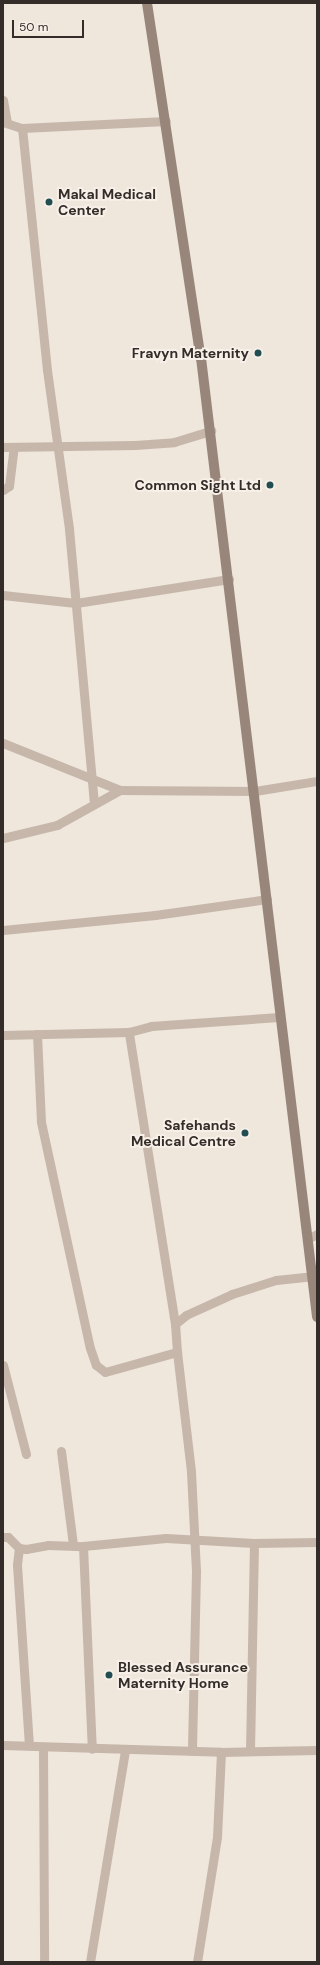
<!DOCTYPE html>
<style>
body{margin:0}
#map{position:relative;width:320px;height:1965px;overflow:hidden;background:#efe6dc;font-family:"DM Sans",sans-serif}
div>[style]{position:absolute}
.minor>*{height:9px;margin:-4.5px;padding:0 4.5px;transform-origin:4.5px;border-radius:4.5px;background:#c6b7aa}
.secondary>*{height:10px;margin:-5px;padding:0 5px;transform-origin:5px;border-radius:5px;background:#99867b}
.dots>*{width:11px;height:11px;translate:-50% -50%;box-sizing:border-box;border:2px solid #f7f0e8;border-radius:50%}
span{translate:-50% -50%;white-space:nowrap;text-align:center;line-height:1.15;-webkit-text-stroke:4px #f7f0e8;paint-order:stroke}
.poi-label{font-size:14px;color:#342c28;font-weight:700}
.left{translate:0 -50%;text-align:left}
.right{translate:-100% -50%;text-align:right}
.frame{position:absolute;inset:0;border:4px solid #342c28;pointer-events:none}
.scale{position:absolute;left:12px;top:20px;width:72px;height:18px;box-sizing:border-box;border:2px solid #342c28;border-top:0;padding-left:5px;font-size:12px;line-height:14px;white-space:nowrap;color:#342c28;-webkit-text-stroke:3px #f7f0e8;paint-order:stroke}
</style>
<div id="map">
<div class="minor">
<i style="left:3px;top:100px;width:22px;rotate:80deg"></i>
<i style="left:3px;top:122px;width:20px;rotate:18deg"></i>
<i style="left:22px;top:128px;width:144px;rotate:-2.8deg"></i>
<i style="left:22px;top:128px;width:243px;rotate:84.1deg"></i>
<i style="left:47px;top:370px;width:161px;rotate:82.1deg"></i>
<i style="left:69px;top:529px;width:276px;rotate:84.8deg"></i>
<i style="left:3px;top:447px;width:132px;rotate:-0.9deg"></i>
<i style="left:135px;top:445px;width:39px;rotate:-4deg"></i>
<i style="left:174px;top:442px;width:39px;rotate:-17deg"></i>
<i style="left:3px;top:490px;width:7px;rotate:-34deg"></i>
<i style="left:9px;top:486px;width:39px;rotate:-83deg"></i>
<i style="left:3px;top:595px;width:73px;rotate:6.3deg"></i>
<i style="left:76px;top:603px;width:155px;rotate:-8.9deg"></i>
<i style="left:3px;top:743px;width:126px;rotate:21.9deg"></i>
<i style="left:3px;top:838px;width:56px;rotate:-13.5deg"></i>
<i style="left:57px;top:825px;width:72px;rotate:-29.1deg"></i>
<i style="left:120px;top:790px;width:135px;rotate:0.4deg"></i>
<i style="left:255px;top:791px;width:63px;rotate:-9.2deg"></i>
<i style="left:3px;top:930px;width:153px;rotate:-5.6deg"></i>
<i style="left:155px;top:915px;width:113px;rotate:-8.1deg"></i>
<i style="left:37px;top:1034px;width:88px;rotate:87.4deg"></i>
<i style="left:41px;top:1122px;width:231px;rotate:77.8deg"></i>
<i style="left:90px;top:1348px;width:18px;rotate:71deg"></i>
<i style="left:96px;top:1365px;width:11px;rotate:38deg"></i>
<i style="left:105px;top:1372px;width:75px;rotate:-15.5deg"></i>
<i style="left:177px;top:1352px;width:28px;rotate:-94deg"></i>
<i style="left:175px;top:1324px;width:296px;rotate:-99deg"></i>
<i style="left:3px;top:1035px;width:126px;rotate:-1.4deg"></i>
<i style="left:129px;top:1032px;width:23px;rotate:-15deg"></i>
<i style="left:151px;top:1026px;width:128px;rotate:-4deg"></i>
<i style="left:309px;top:1238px;width:9px;rotate:-27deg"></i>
<i style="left:175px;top:1324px;width:14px;rotate:-39deg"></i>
<i style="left:186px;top:1315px;width:51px;rotate:-24.5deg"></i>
<i style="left:232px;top:1294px;width:46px;rotate:-17.7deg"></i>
<i style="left:276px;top:1280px;width:36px;rotate:-6deg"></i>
<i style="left:177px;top:1352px;width:121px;rotate:83.3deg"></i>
<i style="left:191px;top:1472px;width:100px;rotate:87.1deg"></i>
<i style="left:196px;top:1572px;width:179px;rotate:91.3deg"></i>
<i style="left:3px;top:1365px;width:92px;rotate:75.5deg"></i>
<i style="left:61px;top:1451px;width:95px;rotate:82.7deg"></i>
<i style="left:3px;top:1537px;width:5px"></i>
<i style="left:8px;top:1537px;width:16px;rotate:45deg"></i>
<i style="left:19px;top:1548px;width:7px;rotate:8deg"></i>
<i style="left:26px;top:1549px;width:22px;rotate:-10deg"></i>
<i style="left:48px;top:1545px;width:35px;rotate:2deg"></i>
<i style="left:83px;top:1546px;width:83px;rotate:-5.5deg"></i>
<i style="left:166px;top:1538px;width:88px;rotate:3.3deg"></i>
<i style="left:254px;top:1543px;width:63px;rotate:-0.9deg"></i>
<i style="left:83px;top:1546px;width:203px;rotate:87.5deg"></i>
<i style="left:19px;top:1548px;width:17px;rotate:97deg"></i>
<i style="left:17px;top:1565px;width:180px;rotate:86.2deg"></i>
<i style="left:3px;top:1745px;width:218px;rotate:1.8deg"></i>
<i style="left:221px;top:1752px;width:96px;rotate:-1.2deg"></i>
<i style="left:43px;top:1747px;width:215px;rotate:89.7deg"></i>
<i style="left:250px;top:1751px;width:208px;rotate:-88.9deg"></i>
<i style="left:90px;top:1962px;width:215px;rotate:-80.6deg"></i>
<i style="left:197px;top:1962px;width:127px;rotate:-80.9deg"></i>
<i style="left:217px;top:1837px;width:85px;rotate:-87.3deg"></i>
</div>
<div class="secondary">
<i style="left:147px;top:3px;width:359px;rotate:81.4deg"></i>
<i style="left:201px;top:358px;width:966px;rotate:83.1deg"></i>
</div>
<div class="dots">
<i style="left:49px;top:202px;background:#234e51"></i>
<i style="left:258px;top:353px;background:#234e51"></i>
<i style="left:270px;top:485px;background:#234e51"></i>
<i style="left:245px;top:1133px;background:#234e51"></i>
<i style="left:109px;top:1675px;background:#234e51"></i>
</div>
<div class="poi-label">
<span class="left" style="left:58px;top:202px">Makal Medical<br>Center</span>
<span class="right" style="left:249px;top:353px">Fravyn Maternity</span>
<span class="right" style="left:261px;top:485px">Common Sight Ltd</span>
<span class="right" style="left:236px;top:1133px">Safehands<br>Medical Centre</span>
<span class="left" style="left:118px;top:1675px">Blessed Assurance<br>Maternity Home</span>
</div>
<div class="frame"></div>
<div class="scale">50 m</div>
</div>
